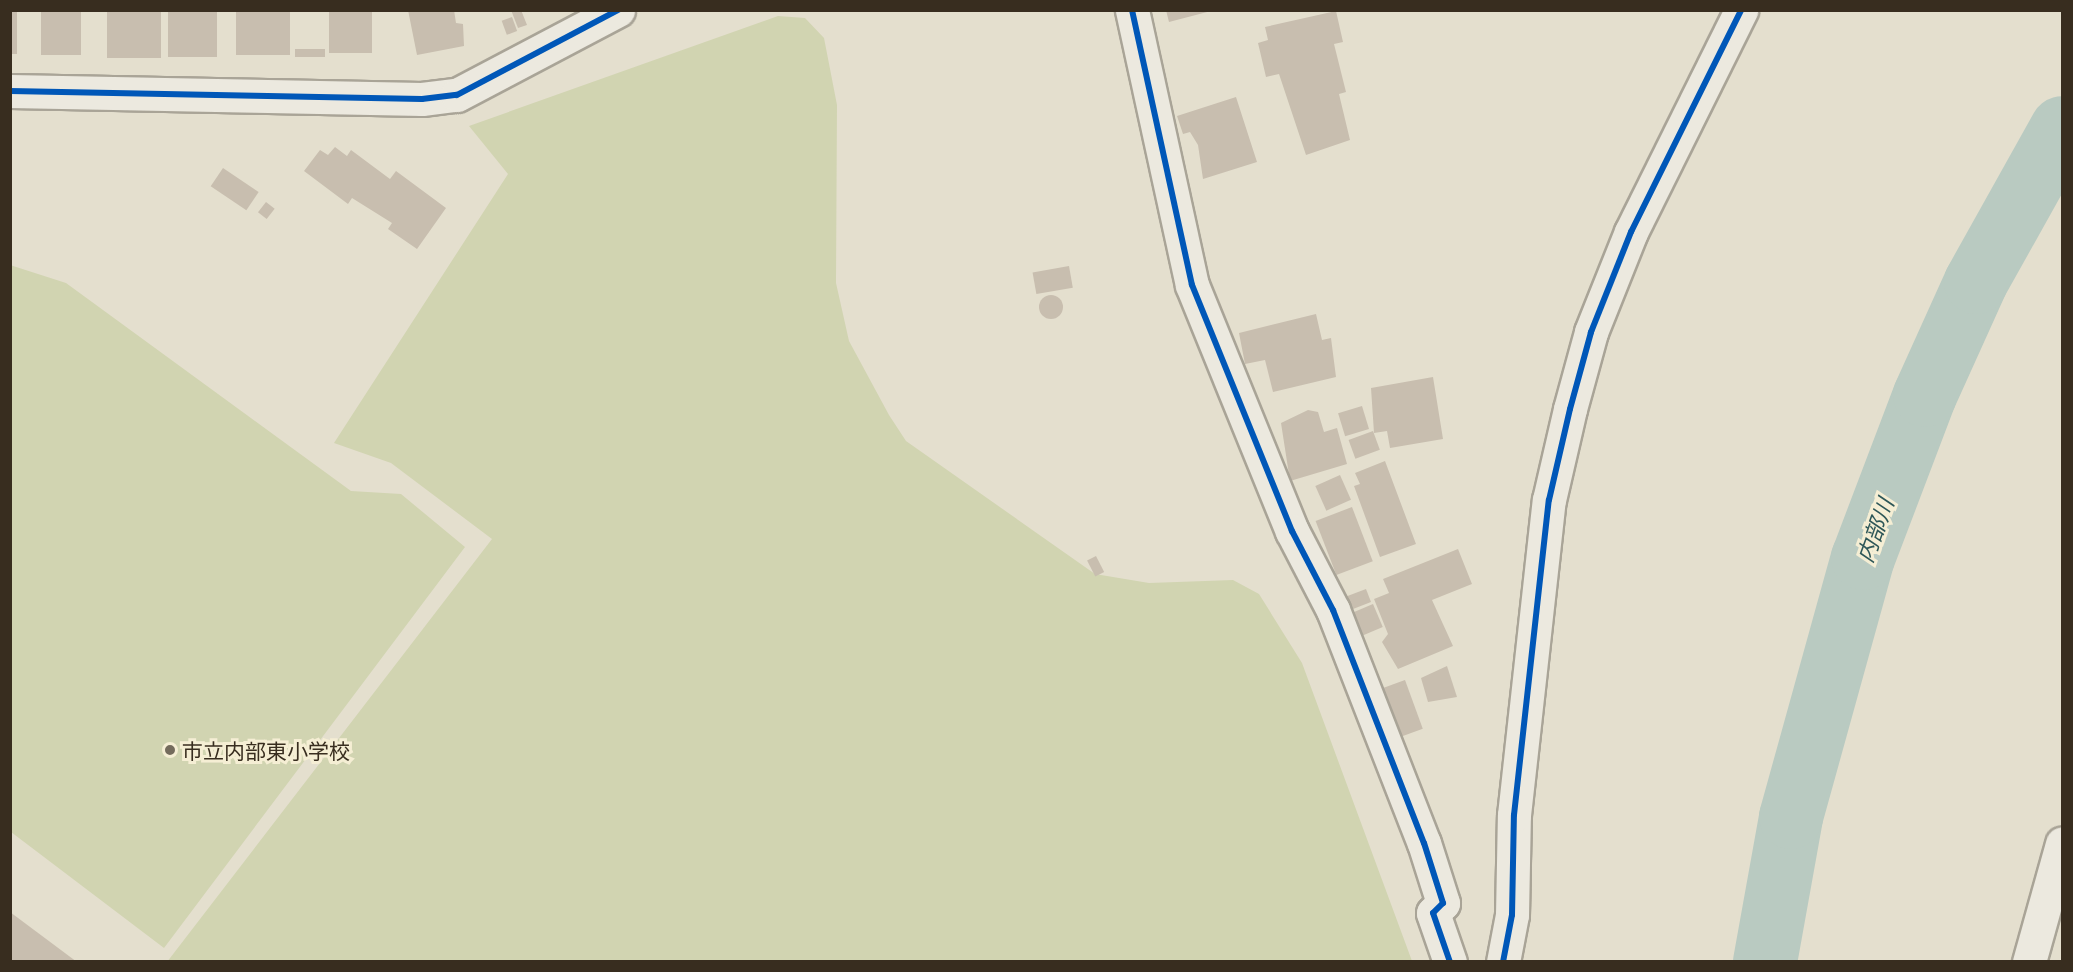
<!DOCTYPE html>
<meta charset="utf-8">
<style>
body{margin:0}
#map{position:relative;width:2073px;height:972px;overflow:hidden;background:#e4dfce;font-family:Georgia,"Noto Sans JP",serif}
div>[style]{position:absolute}
.green>*{inset:0;background:#d1d4b1}
.river>*{height:64px;margin:-32px;padding:0 32px;transform-origin:32px;border-radius:32px;background:#b9cac1}
.building>*{inset:0;background:#c8beaf;transform-origin:0 0}
.round{border-radius:50%}
.roads{filter:drop-shadow(2px 0 #a9a497) drop-shadow(-2px 0 #a9a497) drop-shadow(0 2px #a9a497) drop-shadow(0 -2px #a9a497)}
.minor>*{height:33px;margin:-16.5px;padding:0 16.5px;transform-origin:16.5px;border-radius:16.5px;background:#ece9df}
.cycleway>*{height:6px;margin:-3px;padding:0 3px;transform-origin:3px;border-radius:3px;background:#0057b8}
.dots>*{width:16px;height:16px;translate:-50% -50%;box-sizing:border-box;border:3px solid #f5eed4;border-radius:50%}
span{translate:-50% -50%;white-space:nowrap;text-align:center;line-height:1.15;-webkit-text-stroke:6px #f5eed4;paint-order:stroke}
.poi-label{font-size:21px;color:#382d1f}
.left{translate:0 -50%;text-align:left}
.water-label{font-size:22px;color:#2e5758;font-style:italic}
.frame{position:absolute;inset:0;border:12px solid #382d1f;pointer-events:none}
</style>
<div id="map">
<div class="green">
<i style="clip-path:polygon(778px 16px,805px 18px,824px 38px,837px 105px,836px 283px,849px 341px,889px 415px,906px 441px,1095px 574px,1149px 583px,1233px 580px,1259px 594px,1302px 663px,1412px 961px,167px 962px,492px 539px,391px 463px,334px 443px,508px 174px,469px 126px)"></i>
<i style="clip-path:polygon(10px 265px,66px 283px,351px 491px,401px 494px,465px 547px,164px 948px,11px 832px)"></i>
</div>
<div class="river">
<i style="left:1765px;top:962px;width:147px;rotate:-79.8deg"></i>
<i style="left:1791px;top:817px;width:269px;rotate:-74.5deg"></i>
<i style="left:1863px;top:558px;width:174px;rotate:-69.2deg"></i>
<i style="left:1925px;top:395px;width:124px;rotate:-65.7deg"></i>
<i style="left:1976px;top:282px;width:176px;rotate:-60.8deg"></i>
</div>
<div class="building">
<i style="left:10px;top:10px;width:7px;height:44px"></i>
<i style="left:41px;top:10px;width:40px;height:45px"></i>
<i style="left:107px;top:10px;width:54px;height:48px"></i>
<i style="left:168px;top:10px;width:49px;height:47px"></i>
<i style="left:236px;top:10px;width:54px;height:45px"></i>
<i style="left:329px;top:10px;width:43px;height:43px"></i>
<i style="clip-path:polygon(408px 10px,454px 10px,456px 23px,463px 24px,464px 46px,417px 55px)"></i>
<i style="clip-path:polygon(511px 10px,521px 10px,527px 25px,518px 28px)"></i>
<i style="clip-path:polygon(1166px 10px,1211px 10px,1211px 11px,1169px 22px)"></i>
<i style="clip-path:polygon(1336px 11px,1343px 42px,1334px 44px,1346px 92px,1339px 94px,1350px 140px,1306px 155px,1279px 74px,1266px 77px,1258px 43px,1268px 40px,1265px 27px)"></i>
<i style="left:512px;top:17px;width:15px;height:11px;rotate:70deg"></i>
<i style="left:295px;top:49px;width:30px;height:8px"></i>
<i style="clip-path:polygon(1236px 97px,1257px 162px,1203px 179px,1198px 145px,1190px 132px,1183px 134px,1177px 116px)"></i>
<i style="clip-path:polygon(335px 147px,347px 156px,351px 150px,390px 179px,396px 171px,446px 208px,417px 249px,388px 229px,392px 223px,352px 198px,348px 204px,304px 171px,320px 150px,328px 155px)"></i>
<i style="left:223px;top:168px;width:43px;height:22px;rotate:34deg"></i>
<i style="left:266px;top:202px;width:11px;height:13px;rotate:38deg"></i>
<i style="left:1069px;top:266px;width:22px;height:37px;rotate:80deg"></i>
<i class="round" style="left:1039px;top:295px;width:24px;height:24px"></i>
<i style="clip-path:polygon(1316px 314px,1322px 340px,1331px 338px,1336px 377px,1273px 392px,1265px 360px,1245px 364px,1239px 333px)"></i>
<i style="clip-path:polygon(1433px 377px,1443px 439px,1390px 448px,1387px 431px,1374px 433px,1371px 388px)"></i>
<i style="left:1362px;top:406px;width:24px;height:25px;rotate:73deg"></i>
<i style="clip-path:polygon(1308px 410px,1318px 412px,1324px 432px,1337px 428px,1347px 464px,1290px 481px,1281px 423px)"></i>
<i style="left:1373px;top:431px;width:20px;height:26px;rotate:70deg"></i>
<i style="clip-path:polygon(1385px 461px,1416px 544px,1380px 557px,1354px 486px,1360px 484px,1355px 473px)"></i>
<i style="left:1340px;top:475px;width:27px;height:27px;rotate:66deg"></i>
<i style="left:1352px;top:507px;width:58px;height:39px;rotate:69deg"></i>
<i style="clip-path:polygon(1458px 549px,1472px 584px,1432px 600px,1453px 646px,1398px 669px,1382px 642px,1388px 634px,1374px 599px,1389px 593px,1383px 579px)"></i>
<i style="left:1096px;top:556px;width:18px;height:10px;rotate:63deg"></i>
<i style="left:1366px;top:589px;width:14px;height:24px;rotate:69deg"></i>
<i style="left:1373px;top:604px;width:25px;height:25px;rotate:67deg"></i>
<i style="clip-path:polygon(1447px 666px,1457px 697px,1428px 702px,1421px 678px)"></i>
<i style="left:1405px;top:680px;width:52px;height:27px;rotate:70deg"></i>
<i style="clip-path:polygon(10px 912px,77px 962px,10px 962px)"></i>
</div>
<div class="roads">
<div class="minor">
<i style="left:1132px;top:10px;width:281px;rotate:77.7deg"></i>
<i style="left:1192px;top:285px;width:266px;rotate:67.9deg"></i>
<i style="left:1292px;top:531px;width:89px;rotate:62.6deg"></i>
<i style="left:1333px;top:610px;width:250px;rotate:68.7deg"></i>
<i style="left:1424px;top:843px;width:63px;rotate:72.4deg"></i>
<i style="left:1443px;top:903px;width:14px;rotate:135deg"></i>
<i style="left:1433px;top:913px;width:52px;rotate:70.9deg"></i>
<i style="left:10px;top:91px;width:412px;rotate:1.1deg"></i>
<i style="left:422px;top:99px;width:35px;rotate:-7deg"></i>
<i style="left:457px;top:95px;width:182px;rotate:-27.8deg"></i>
<i style="left:1503px;top:962px;width:48px;rotate:-79.2deg"></i>
<i style="left:1512px;top:915px;width:100px;rotate:-88.9deg"></i>
<i style="left:1514px;top:815px;width:317px;rotate:-83.7deg"></i>
<i style="left:1549px;top:500px;width:93px;rotate:-77deg"></i>
<i style="left:1570px;top:409px;width:80px;rotate:-74.7deg"></i>
<i style="left:1591px;top:332px;width:108px;rotate:-68.2deg"></i>
<i style="left:1631px;top:232px;width:248px;rotate:-63.6deg"></i>
<i style="left:2029px;top:962px;width:123px;rotate:-74.4deg"></i>
</div>
</div>
<div class="cycleway">
<i style="left:1132px;top:10px;width:281px;rotate:77.7deg"></i>
<i style="left:1192px;top:285px;width:266px;rotate:67.9deg"></i>
<i style="left:1292px;top:531px;width:89px;rotate:62.6deg"></i>
<i style="left:1333px;top:610px;width:250px;rotate:68.7deg"></i>
<i style="left:1424px;top:843px;width:63px;rotate:72.4deg"></i>
<i style="left:1443px;top:903px;width:14px;rotate:135deg"></i>
<i style="left:1433px;top:913px;width:52px;rotate:70.9deg"></i>
<i style="left:10px;top:91px;width:412px;rotate:1.1deg"></i>
<i style="left:422px;top:99px;width:35px;rotate:-7deg"></i>
<i style="left:457px;top:95px;width:182px;rotate:-27.8deg"></i>
<i style="left:1503px;top:962px;width:48px;rotate:-79.2deg"></i>
<i style="left:1512px;top:915px;width:100px;rotate:-88.9deg"></i>
<i style="left:1514px;top:815px;width:317px;rotate:-83.7deg"></i>
<i style="left:1549px;top:500px;width:93px;rotate:-77deg"></i>
<i style="left:1570px;top:409px;width:80px;rotate:-74.7deg"></i>
<i style="left:1591px;top:332px;width:108px;rotate:-68.2deg"></i>
<i style="left:1631px;top:232px;width:248px;rotate:-63.6deg"></i>
</div>
<div class="dots">
<i style="left:170px;top:750px;background:#746b5c"></i>
</div>
<div class="poi-label">
<span class="left" style="left:182px;top:750px">市立内部東小学校</span>
</div>
<div class="water-label">
<span style="left:1874px;top:530px;rotate:-70deg">内部川</span>
</div>
<div class="frame"></div>
</div>
